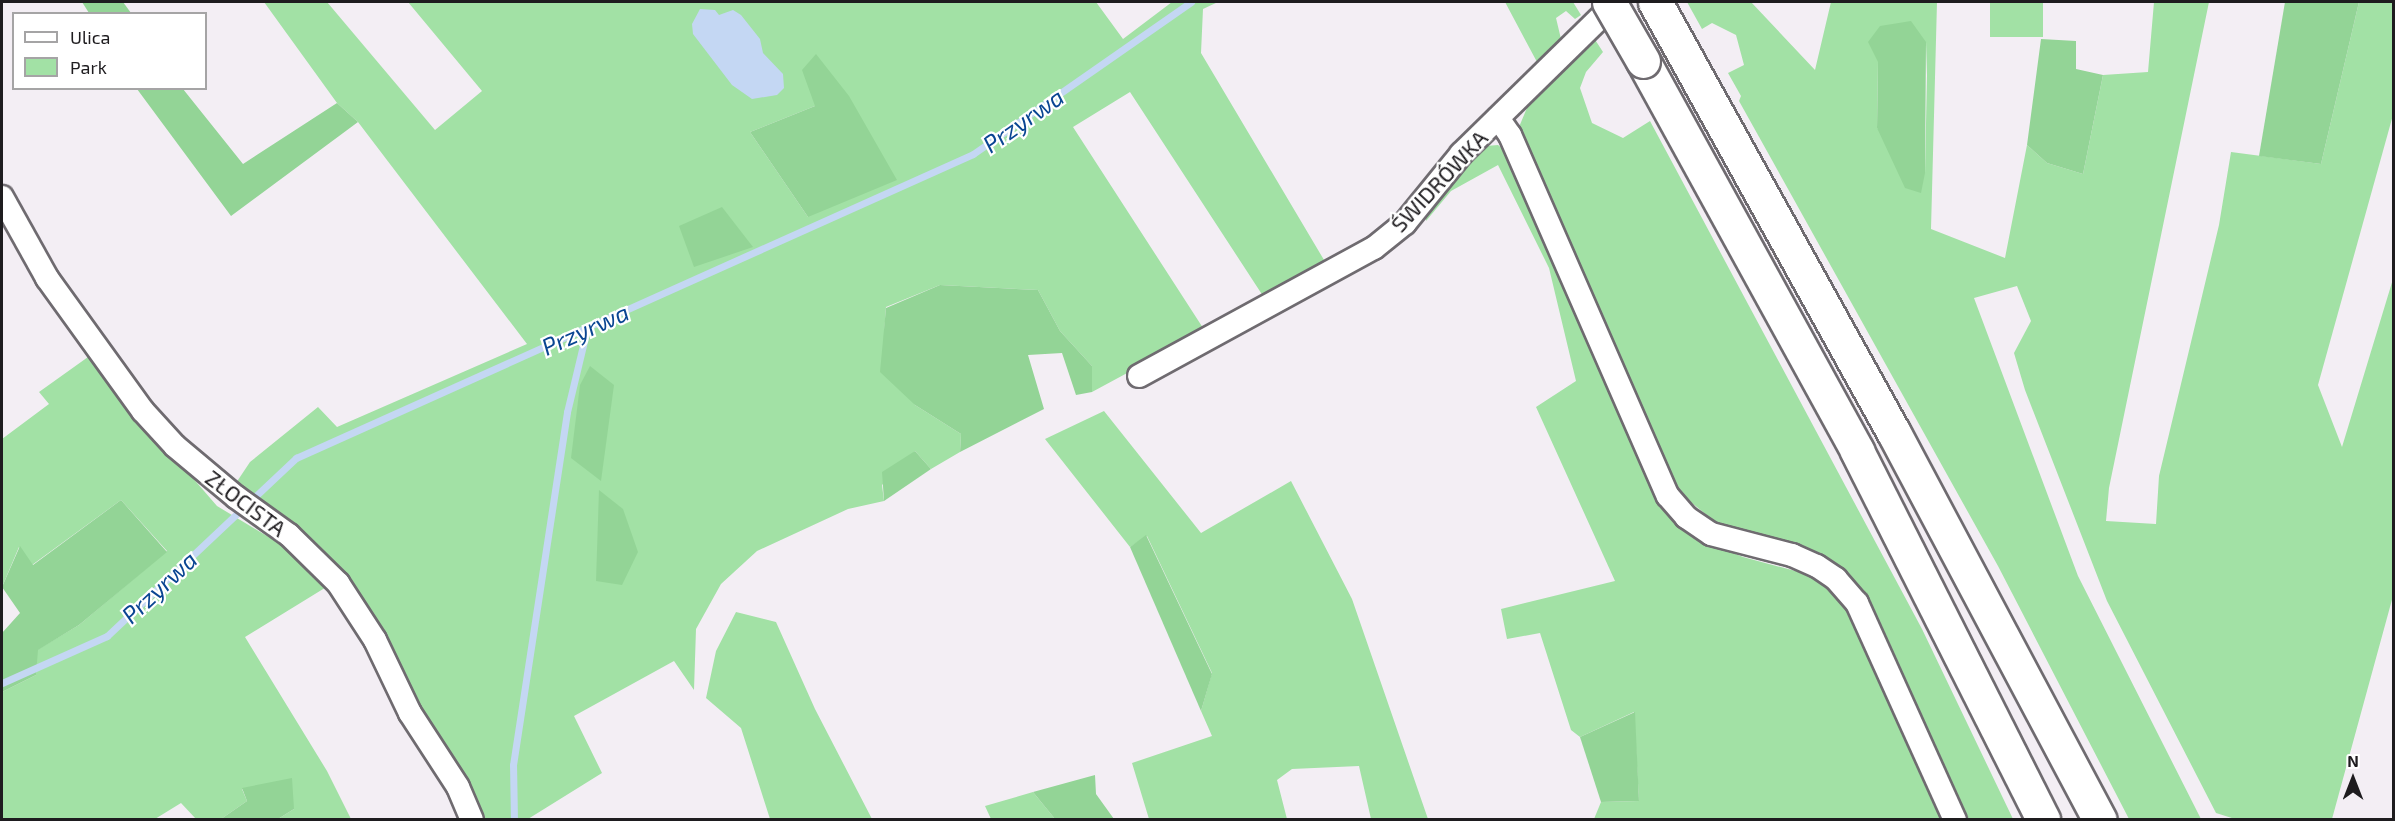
<!DOCTYPE html>
<meta charset="utf-8">
<style>
body{margin:0}
#map{position:relative;width:2395px;height:821px;overflow:hidden;background:#f3eef4;font-family:"Exo 2",sans-serif}
div>[style]{position:absolute}
.green>*{inset:0;background:#a2e1a5;transform-origin:0 0}
.forest>*{inset:0;background:#93d496}
.water>*{inset:0;background:#c4d7f3}
.stream>*{height:7px;margin:-3.5px;padding:0 3.5px;transform-origin:3.5px;border-radius:3.5px;background:#c4d7f3}
.roads{filter:drop-shadow(2px 0 #6f6b70) drop-shadow(-2px 0 #6f6b70) drop-shadow(0 2px #6f6b70) drop-shadow(0 -2px #6f6b70)}
.street>*{height:22px;margin:-11px;padding:0 11px;transform-origin:11px;border-radius:11px;background:#fff}
.highway>*{height:33px;margin:-16.5px;padding:0 16.5px;transform-origin:16.5px;border-radius:16.5px;background:#fff}
.bridges{filter:drop-shadow(2px 0 #6f6b70) drop-shadow(-2px 0 #6f6b70) drop-shadow(0 2px #6f6b70) drop-shadow(0 -2px #6f6b70)}
.highway-bridge>*{height:33px;margin:-16.5px;padding:0 16.5px;transform-origin:16.5px;border-radius:16.5px;background:#fff}
span{translate:-50% -50%;white-space:nowrap;text-align:center;line-height:1.15;-webkit-text-stroke:4.5px #fff;paint-order:stroke}
.street-label{font-size:22px;color:#1e1c1f}
.water-label{font-size:24px;color:#094592;font-style:italic}
.frame{position:absolute;inset:0;border:3px solid #1e1c1f;pointer-events:none}
.legend{position:absolute;left:12px;top:12px;width:195px;height:78px;box-sizing:border-box;background:#fff;border:2px solid #a5a4a5;margin:0;padding:8px 10px;list-style:none;font-size:18px;color:#1e1c1f}
.legend li{display:flex;align-items:center;gap:12px;height:30px}
.legend b{width:30px;border:2px solid #a5a4a5}
.north{position:absolute;left:2323px;top:749px;width:60px;height:60px;-webkit-text-stroke:4px #fff;paint-order:stroke;rotate:0deg;font-size:16px;font-weight:700;line-height:24px;text-align:center;color:#1e1c1f}
.north::after{content:'';display:block;margin:auto;width:21px;height:27px;background:#1e1c1f;clip-path:polygon(50% 0,100% 100%,50% 72%,0 100%)}
</style>
<div id="map">
<div class="green">
<i style="clip-path:polygon(evenodd,264px 2px,327px 2px,435px 130px,482px 91px,408px 2px,1096px 2px,1123px 39px,1172px 2px,1218px 2px,1203px 9px,1201px 53px,1327px 265px,1265px 299px,1130px 92px,1073px 127px,1205px 331px,1092px 392px,1092px 366px,1060px 331px,1038px 290px,940px 285px,886px 307px,884px 335px,915px 405px,961px 434px,960px 452px,931px 469px,915px 451px,882px 485px,884px 501px,848px 509px,757px 551px,721px 584px,696px 629px,694px 690px,674px 661px,574px 716px,602px 773px,528px 819px,481px 819px,429px 734px,376px 626px,234px 486px,250px 462px,318px 407px,337px 427px,527px 344px,358px 122px,337px 103px,264px 2px,815px 106px,808px 217px,750px 132px,815px 106px)"></i>
<i style="clip-path:polygon(1505px 2px,1573px 2px,1581px 15px,1575px 19px,1566px 11px,1556px 18px,1561px 39px,1537px 62px)"></i>
<i style="clip-path:polygon(evenodd,1687px 2px,1751px 2px,1815px 70px,1831px 2px,1937px 2px,1931px 229px,2005px 258px,2027px 145px,2047px 163px,2083px 174px,2103px 75px,2148px 72px,2154px 2px,2209px 2px,2109px 488px,2106px 521px,2156px 524px,2159px 476px,2219px 225px,2231px 152px,2321px 164px,2359px 2px,2393px 2px,2393px 115px,2318px 385px,2342px 447px,2393px 279px,2393px 596px,2332px 819px,2235px 819px,2216px 813px,2107px 601px,2025px 390px,2014px 353px,2031px 321px,2017px 286px,1974px 298px,2078px 576px,2201px 819px,2129px 819px,1998px 566px,1739px 101px,1741px 96px,1728px 73px,1744px 65px,1736px 35px,1712px 23px,1702px 29px,1687px 2px,1926px 42px,1927px 75px,1925px 173px,1877px 128px,1878px 62px,1926px 42px)"></i>
<i style="left:1990px;top:2px;width:53px;height:35px"></i>
<i style="clip-path:polygon(1592px 35px,1603px 52px,1586px 72px,1580px 88px,1592px 123px,1623px 138px,1650px 121px,1922px 629px,2013px 819px,1965px 819px,1893px 652px,1857px 583px,1812px 550px,1719px 525px,1687px 499px,1664px 467px,1553px 215px,1549px 196px,1519px 127px,1534px 91px)"></i>
<i style="clip-path:polygon(1498px 145px,1510px 155px,1657px 502px,1699px 539px,1743px 557px,1814px 576px,1840px 600px,1860px 633px,1945px 819px,1594px 819px,1601px 802px,1639px 801px,1634px 712px,1580px 737px,1571px 730px,1540px 633px,1507px 639px,1501px 609px,1615px 581px,1536px 407px,1576px 381px,1549px 268px,1498px 165px,1451px 191px,1426px 221px,1425px 208px,1462px 165px,1486px 146px)"></i>
<i style="clip-path:polygon(88px 357px,217px 506px,302px 557px,328px 586px,245px 637px,327px 771px,351px 819px,278px 819px,294px 809px,242px 789px,247px 801px,221px 819px,196px 819px,181px 803px,155px 819px,2px 819px,2px 692px,36px 675px,37px 650px,79px 625px,167px 551px,121px 500px,32px 565px,19px 547px,2px 587px,2px 439px,49px 404px,39px 392px)"></i>
<i style="clip-path:polygon(1104px 411px,1201px 533px,1291px 481px,1352px 599px,1428px 819px,1371px 819px,1359px 766px,1292px 769px,1277px 780px,1287px 819px,1149px 819px,1132px 763px,1212px 736px,1201px 711px,1212px 673px,1147px 536px,1130px 547px,1045px 439px)"></i>
<i style="clip-path:polygon(736px 612px,776px 622px,815px 709px,872px 819px,770px 819px,741px 728px,706px 698px,716px 651px)"></i>
<i style="clip-path:polygon(1033px 792px,1055px 819px,991px 819px,985px 806px)"></i>
</div>
<div class="forest">
<i style="clip-path:polygon(82px 2px,123px 2px,131px 13px,89px 13px)"></i>
<i style="clip-path:polygon(2285px 2px,2359px 2px,2321px 164px,2259px 156px)"></i>
<i style="clip-path:polygon(1911px 21px,1926px 42px,1925px 173px,1921px 193px,1905px 188px,1877px 128px,1878px 62px,1868px 42px,1880px 26px)"></i>
<i style="clip-path:polygon(2041px 39px,2076px 41px,2076px 69px,2103px 75px,2083px 174px,2047px 163px,2027px 145px)"></i>
<i style="clip-path:polygon(816px 54px,849px 96px,897px 180px,808px 217px,750px 132px,815px 106px,802px 70px)"></i>
<i style="clip-path:polygon(137px 89px,183px 89px,243px 164px,337px 103px,358px 122px,231px 216px)"></i>
<i style="clip-path:polygon(722px 207px,753px 247px,694px 267px,679px 226px)"></i>
<i style="clip-path:polygon(940px 285px,1038px 290px,1060px 331px,1092px 366px,1092px 392px,1076px 395px,1062px 353px,1028px 355px,1044px 409px,960px 452px,961px 434px,915px 405px,880px 372px,886px 308px)"></i>
<i style="clip-path:polygon(590px 366px,614px 385px,601px 481px,571px 458px,580px 385px)"></i>
<i style="clip-path:polygon(915px 451px,931px 469px,884px 501px,882px 472px)"></i>
<i style="clip-path:polygon(599px 490px,623px 509px,638px 552px,622px 585px,596px 581px)"></i>
<i style="clip-path:polygon(121px 500px,167px 552px,79px 625px,38px 650px,36px 675px,2px 692px,2px 633px,20px 613px,2px 587px,20px 546px,33px 565px)"></i>
<i style="clip-path:polygon(1146px 535px,1212px 674px,1201px 711px,1130px 547px)"></i>
<i style="clip-path:polygon(1635px 712px,1639px 801px,1601px 802px,1580px 737px)"></i>
<i style="clip-path:polygon(1095px 775px,1096px 794px,1114px 819px,1055px 819px,1033px 792px)"></i>
<i style="clip-path:polygon(292px 778px,294px 809px,278px 819px,221px 819px,247px 801px,242px 788px)"></i>
</div>
<div class="water">
<i style="clip-path:polygon(700px 9px,715px 10px,719px 15px,733px 10px,741px 15px,760px 39px,763px 53px,783px 74px,784px 88px,777px 95px,752px 99px,732px 85px,693px 34px,692px 24px)"></i>
</div>
<div class="stream">
<i style="left:2px;top:683px;width:115px;rotate:-24.1deg"></i>
<i style="left:107px;top:636px;width:260px;rotate:-43.3deg"></i>
<i style="left:296px;top:458px;width:742px;rotate:-24.18deg"></i>
<i style="left:973px;top:154px;width:266px;rotate:-34.9deg"></i>
<i style="left:514px;top:820px;width:55px;rotate:-91deg"></i>
<i style="left:513px;top:765px;width:357px;rotate:-81.3deg"></i>
<i style="left:567px;top:412px;width:85px;rotate:-76.5deg"></i>
</div>
<div class="roads">
<div class="street">
<i style="left:1498px;top:118px;width:21px;rotate:55deg"></i>
<i style="left:1510px;top:135px;width:394px;rotate:66.4deg"></i>
<i style="left:1668px;top:496px;width:28px;rotate:49deg"></i>
<i style="left:1686px;top:517px;width:30px;rotate:34deg"></i>
<i style="left:1711px;top:534px;width:84px;rotate:14.5deg"></i>
<i style="left:1792px;top:555px;width:27px;rotate:24deg"></i>
<i style="left:1817px;top:566px;width:23px;rotate:34deg"></i>
<i style="left:1836px;top:579px;width:32px;rotate:49deg"></i>
<i style="left:1857px;top:603px;width:238px;rotate:65.7deg"></i>
<i style="left:2px;top:197px;width:93px;rotate:60.9deg"></i>
<i style="left:47px;top:278px;width:164px;rotate:54.2deg"></i>
<i style="left:143px;top:411px;width:47px;rotate:47.6deg"></i>
<i style="left:175px;top:446px;width:80px;rotate:39.9deg"></i>
<i style="left:236px;top:497px;width:65px;rotate:35.6deg"></i>
<i style="left:289px;top:535px;width:69px;rotate:44.4deg"></i>
<i style="left:338px;top:583px;width:68px;rotate:57deg"></i>
<i style="left:375px;top:640px;width:81px;rotate:64.4deg"></i>
<i style="left:410px;top:713px;width:88px;rotate:57deg"></i>
<i style="left:458px;top:787px;width:36px;rotate:67deg"></i>
<i style="left:1139px;top:376px;width:268px;rotate:-28.6deg"></i>
<i style="left:1374px;top:248px;width:40px;rotate:-39deg"></i>
<i style="left:1405px;top:223px;width:89px;rotate:-50.9deg"></i>
<i style="left:1461px;top:154px;width:217px;rotate:-44.4deg"></i>
</div>
<div class="highway">
<i style="left:1655px;top:2px;width:493px;rotate:61deg"></i>
<i style="left:1894px;top:433px;width:438px;rotate:62deg"></i>
<i style="left:1643px;top:61px;width:445px;rotate:61.2deg"></i>
<i style="left:1857px;top:451px;width:413px;rotate:63.2deg"></i>
</div>
</div>
<div class="bridges">
<div class="highway-bridge">
<i style="left:1609px;top:2px;width:68px;rotate:60deg"></i>
</div>
</div>
<div class="street-label">
<span style="left:1439px;top:181px;rotate:-47deg">ŚWIDRÓWKA</span>
<span style="left:246px;top:503px;rotate:37deg">ZŁOCISTA</span>
</div>
<div class="water-label">
<span style="left:1023px;top:120px;rotate:-35deg">Przyrwa</span>
<span style="left:585px;top:329px;rotate:-24deg">Przyrwa</span>
<span style="left:159px;top:587px;rotate:-43deg">Przyrwa</span>
</div>
<div class="frame"></div>
<ul class="legend">
<li><b style="height:8px;background:#fff"></b>Ulica</li>
<li><b style="height:16px;background:#a2e1a5"></b>Park</li>
</ul>
<div class="north">N</div>
</div>
